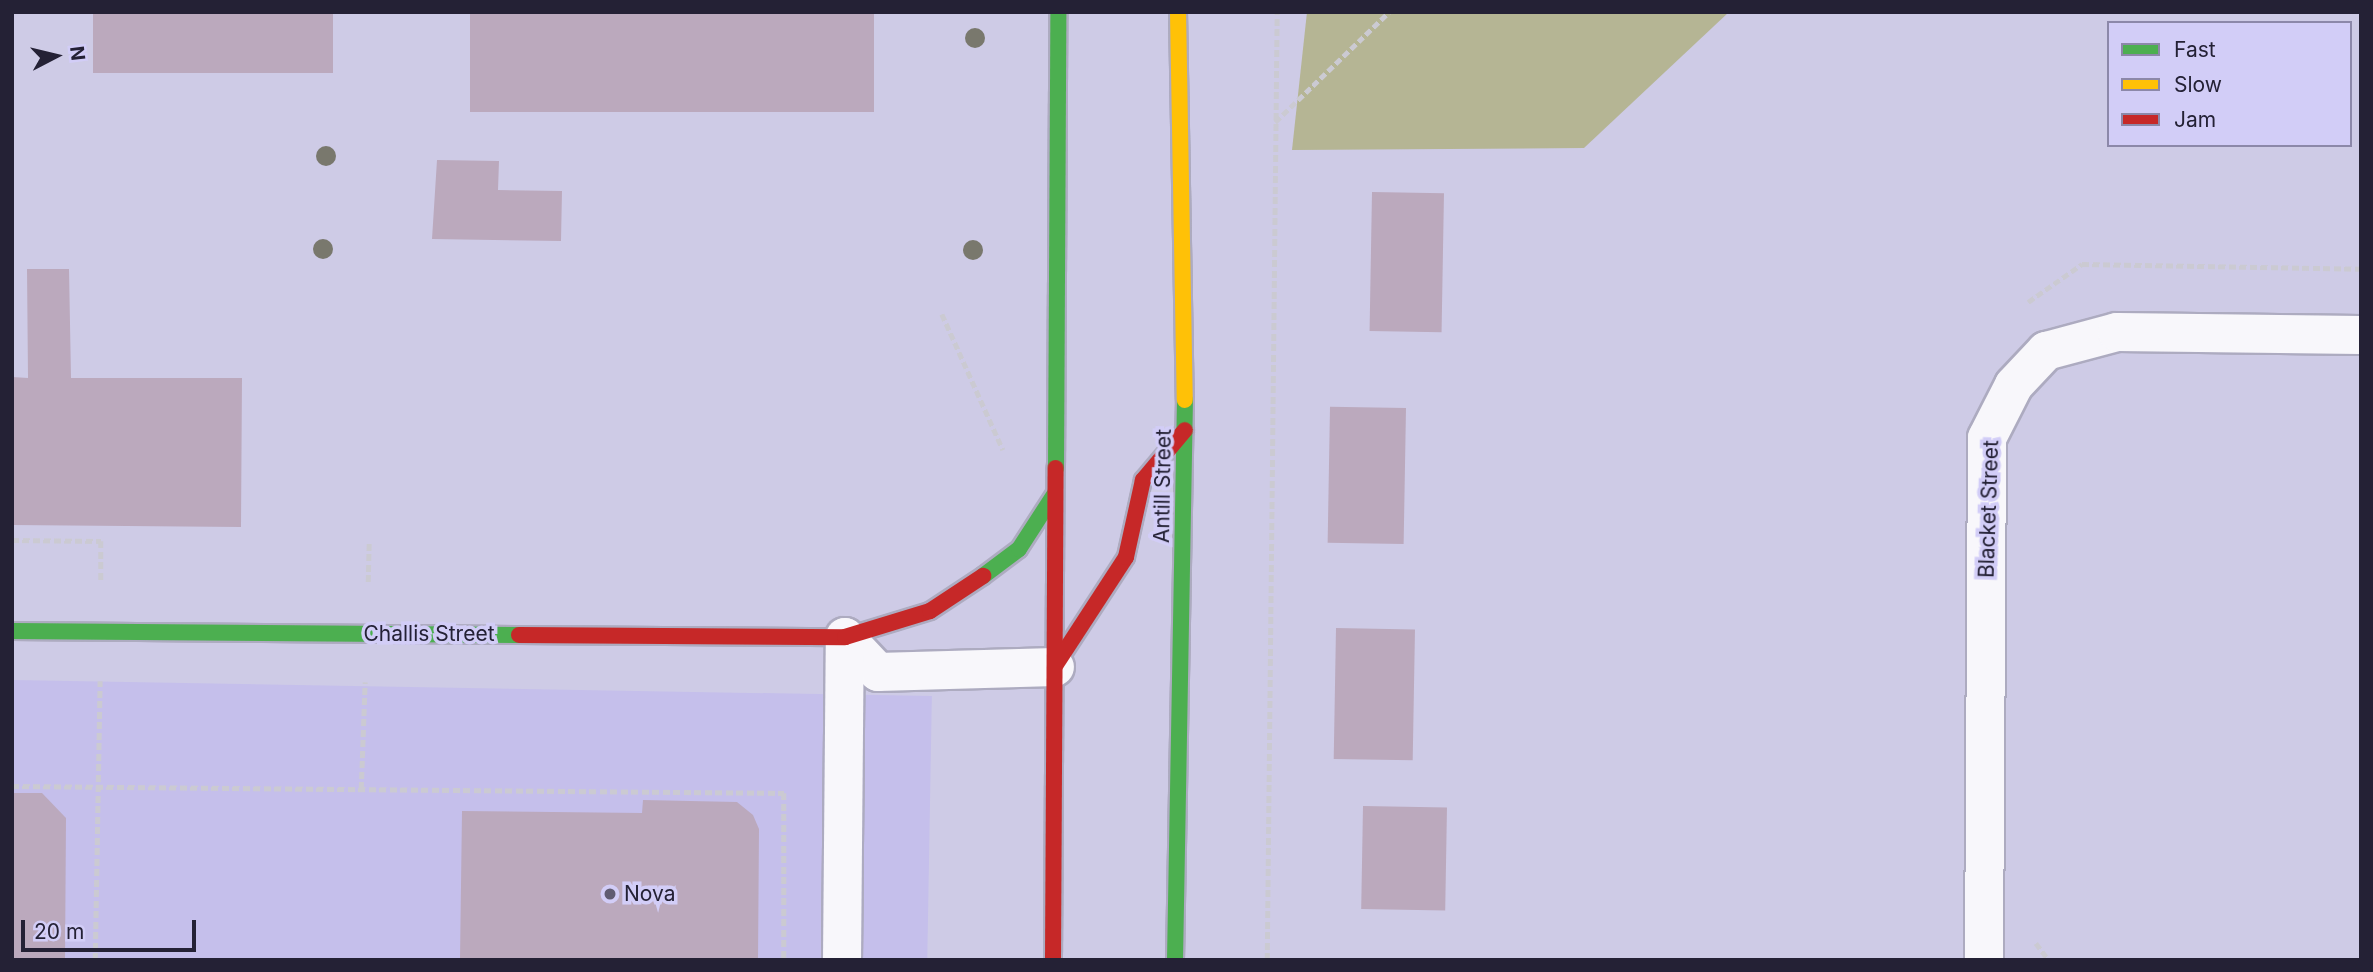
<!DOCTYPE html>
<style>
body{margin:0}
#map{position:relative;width:2373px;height:972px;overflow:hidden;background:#cecbe6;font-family:Inter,sans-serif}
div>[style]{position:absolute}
.built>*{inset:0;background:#c5bfeb;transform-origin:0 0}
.green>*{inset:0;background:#b5b594}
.building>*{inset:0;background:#bba9bd;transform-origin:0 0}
.path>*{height:4.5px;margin-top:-2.25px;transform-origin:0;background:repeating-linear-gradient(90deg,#cbcad2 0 7px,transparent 0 10.5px)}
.roads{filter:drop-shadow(2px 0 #adabc0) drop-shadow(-2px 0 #adabc0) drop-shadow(0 2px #adabc0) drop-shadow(0 -2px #adabc0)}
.street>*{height:38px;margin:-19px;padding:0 19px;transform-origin:19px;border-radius:19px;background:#f8f7fb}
.fast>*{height:16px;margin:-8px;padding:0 8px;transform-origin:8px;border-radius:8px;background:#4caf50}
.slow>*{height:16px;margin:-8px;padding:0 8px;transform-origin:8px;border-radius:8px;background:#ffc107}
.jam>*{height:16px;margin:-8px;padding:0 8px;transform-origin:8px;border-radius:8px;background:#c62828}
.trees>*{width:20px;height:20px;margin:-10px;border-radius:50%;background:#79786d}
.dots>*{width:19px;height:19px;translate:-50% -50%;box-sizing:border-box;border:4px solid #d2cdf7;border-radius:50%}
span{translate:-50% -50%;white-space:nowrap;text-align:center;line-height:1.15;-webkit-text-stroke:7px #d2cdf7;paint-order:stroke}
.street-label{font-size:21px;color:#242135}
.poi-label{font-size:21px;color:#242135}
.left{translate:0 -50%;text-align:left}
.frame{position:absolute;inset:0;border:14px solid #242135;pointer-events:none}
.legend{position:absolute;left:2107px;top:21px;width:245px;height:126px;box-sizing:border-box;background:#d2cdf7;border:2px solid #8c88a9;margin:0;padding:9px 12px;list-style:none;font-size:21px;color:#242135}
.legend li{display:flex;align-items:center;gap:14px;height:35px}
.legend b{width:35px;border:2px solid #8c88a9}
.north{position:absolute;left:21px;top:21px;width:70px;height:70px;-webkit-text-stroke:5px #d2cdf7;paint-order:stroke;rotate:83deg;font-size:19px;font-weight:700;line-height:28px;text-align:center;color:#242135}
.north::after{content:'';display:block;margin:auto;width:24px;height:32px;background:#242135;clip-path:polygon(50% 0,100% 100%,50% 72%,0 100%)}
.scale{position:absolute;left:21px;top:920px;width:175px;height:32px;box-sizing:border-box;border:4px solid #242135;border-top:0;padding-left:9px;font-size:21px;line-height:24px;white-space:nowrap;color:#242135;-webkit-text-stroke:5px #d2cdf7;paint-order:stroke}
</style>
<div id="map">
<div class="built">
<i style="left:12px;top:680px;width:920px;height:280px;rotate:1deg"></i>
</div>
<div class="green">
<i style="clip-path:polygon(1307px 12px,1729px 12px,1584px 148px,1292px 150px)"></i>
</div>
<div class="building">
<i style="left:93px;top:12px;width:240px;height:61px"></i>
<i style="left:470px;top:12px;width:404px;height:100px"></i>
<i style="clip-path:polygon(437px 160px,499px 161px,498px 190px,562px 191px,561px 241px,432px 239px)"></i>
<i style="left:1372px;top:192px;width:72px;height:139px;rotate:1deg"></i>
<i style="clip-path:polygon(27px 269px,69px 269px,71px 378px,242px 378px,241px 527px,12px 525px,12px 377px,28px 378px)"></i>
<i style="left:1406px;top:408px;width:136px;height:76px;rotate:91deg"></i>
<i style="left:1336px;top:628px;width:79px;height:131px;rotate:1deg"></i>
<i style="clip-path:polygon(12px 793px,42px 793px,66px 818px,65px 960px,12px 960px)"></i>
<i style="clip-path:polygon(643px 800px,737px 802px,753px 815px,759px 829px,758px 960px,460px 959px,462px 811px,642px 813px)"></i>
<i style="left:1363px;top:806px;width:84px;height:103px;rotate:1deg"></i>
</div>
<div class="path">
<i style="left:1275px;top:122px;width:158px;rotate:-44deg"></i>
<i style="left:2028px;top:302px;width:66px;rotate:-35.1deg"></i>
<i style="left:2082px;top:264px;width:279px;rotate:1deg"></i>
<i style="left:942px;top:314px;width:149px;rotate:65.8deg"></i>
<i style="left:12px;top:540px;width:89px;rotate:0.6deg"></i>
<i style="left:101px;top:541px;width:40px;rotate:90deg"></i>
<i style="left:368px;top:582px;width:40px;rotate:-88.6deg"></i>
<i style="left:12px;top:786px;width:772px;rotate:0.52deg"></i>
<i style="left:784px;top:793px;width:167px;rotate:90deg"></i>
<i style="left:361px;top:789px;width:107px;rotate:-87.9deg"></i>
<i style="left:2036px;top:943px;width:21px;rotate:53deg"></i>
<i style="left:95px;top:960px;width:279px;rotate:-89deg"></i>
<i style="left:1267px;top:960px;width:948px;rotate:-89.4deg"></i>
</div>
<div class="roads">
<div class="street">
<i style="left:845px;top:637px;width:48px;rotate:46.7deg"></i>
<i style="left:878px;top:672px;width:177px;rotate:-1.6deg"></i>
<i style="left:842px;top:960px;width:323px;rotate:-89.5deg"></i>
<i style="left:1984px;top:960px;width:522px;rotate:-89.67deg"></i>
<i style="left:1987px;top:438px;width:59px;rotate:-63deg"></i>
<i style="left:2014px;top:385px;width:47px;rotate:-46.7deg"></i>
<i style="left:2046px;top:351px;width:73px;rotate:-15deg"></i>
<i style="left:2117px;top:332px;width:244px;rotate:0.7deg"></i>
</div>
<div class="fast">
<i style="left:1056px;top:468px;width:456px;rotate:-89.7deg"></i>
<i style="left:983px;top:576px;width:45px;rotate:-36.9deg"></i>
<i style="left:1019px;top:549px;width:64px;rotate:-57.1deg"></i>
<i style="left:12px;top:631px;width:507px;rotate:0.45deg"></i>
<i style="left:1175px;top:960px;width:560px;rotate:-88.98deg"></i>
</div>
<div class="slow">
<i style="left:1178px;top:12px;width:388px;rotate:89deg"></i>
</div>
<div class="jam">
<i style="left:519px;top:635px;width:326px;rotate:0.4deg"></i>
<i style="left:845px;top:637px;width:89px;rotate:-17deg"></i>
<i style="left:930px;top:611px;width:64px;rotate:-33.4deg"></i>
<i style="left:1055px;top:666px;width:130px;rotate:-56.9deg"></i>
<i style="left:1126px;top:557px;width:79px;rotate:-77.6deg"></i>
<i style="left:1143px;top:480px;width:65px;rotate:-50deg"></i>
<i style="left:1053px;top:960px;width:492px;rotate:-89.7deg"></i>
</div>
</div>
<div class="trees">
<i style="left:975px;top:38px"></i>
<i style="left:326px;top:156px"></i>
<i style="left:323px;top:249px"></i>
<i style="left:973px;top:250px"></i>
</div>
<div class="dots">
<i style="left:610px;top:894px;background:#605c73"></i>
</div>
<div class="street-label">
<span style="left:1163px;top:486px;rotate:-89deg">Antill Street</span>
<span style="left:1989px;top:509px;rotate:-88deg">Blacket Street</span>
<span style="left:429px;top:634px">Challis Street</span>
</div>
<div class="poi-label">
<span class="left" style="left:624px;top:894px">Nova</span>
</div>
<div class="frame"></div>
<ul class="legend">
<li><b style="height:9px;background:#4caf50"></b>Fast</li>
<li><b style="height:9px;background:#ffc107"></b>Slow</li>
<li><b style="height:9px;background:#c62828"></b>Jam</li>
</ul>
<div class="north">N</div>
<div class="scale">20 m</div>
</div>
